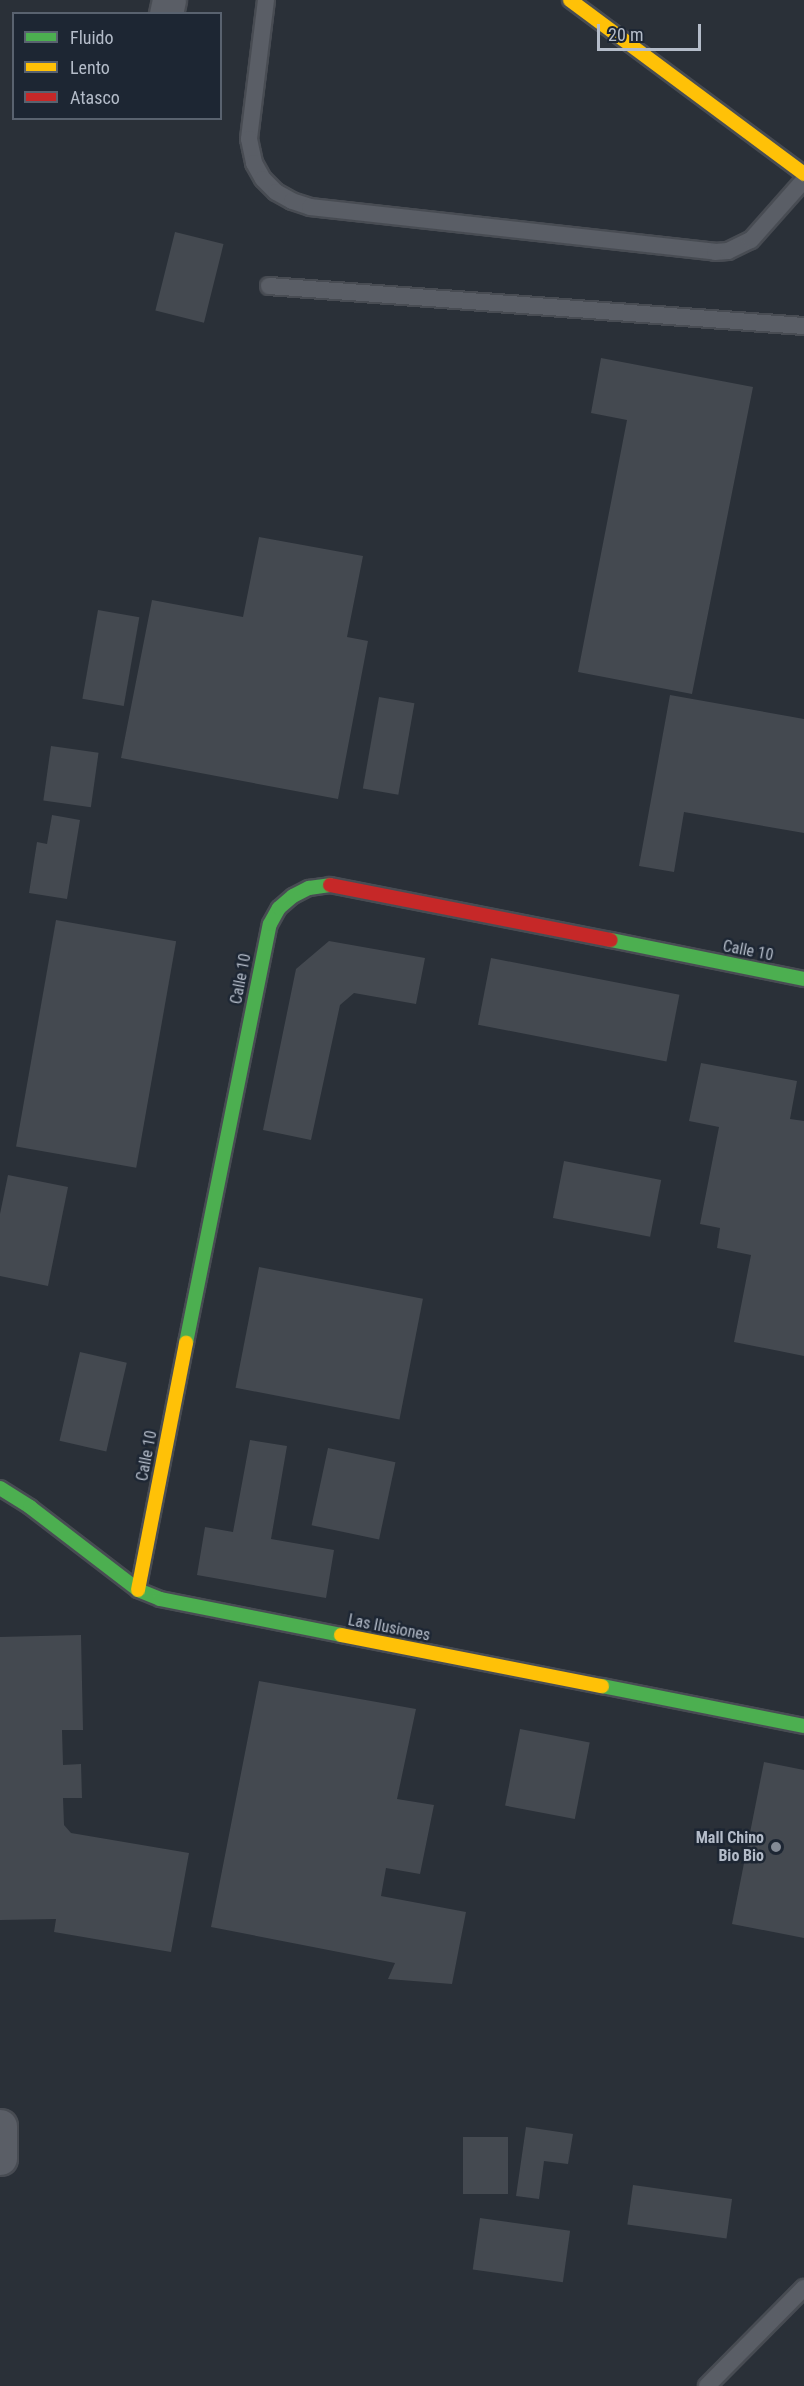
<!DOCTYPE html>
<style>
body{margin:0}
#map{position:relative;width:804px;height:2386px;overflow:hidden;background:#2a3038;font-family:"Roboto Condensed",sans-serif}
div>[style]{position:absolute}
.building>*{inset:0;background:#444950;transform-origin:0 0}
.roads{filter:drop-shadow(2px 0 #484c53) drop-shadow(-2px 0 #484c53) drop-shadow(0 2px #484c53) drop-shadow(0 -2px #484c53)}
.lane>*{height:16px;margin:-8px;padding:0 8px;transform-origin:8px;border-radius:8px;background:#5a5e66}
.street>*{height:33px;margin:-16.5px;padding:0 16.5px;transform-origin:16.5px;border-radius:16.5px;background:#5a5e66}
.fast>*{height:14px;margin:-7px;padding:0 7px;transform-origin:7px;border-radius:7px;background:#4caf50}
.slow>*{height:14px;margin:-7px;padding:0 7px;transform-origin:7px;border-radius:7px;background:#ffc107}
.jam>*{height:14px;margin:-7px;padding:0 7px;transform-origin:7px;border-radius:7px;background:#c62828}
.dots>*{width:16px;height:16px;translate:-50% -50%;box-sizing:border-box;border:3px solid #1d2633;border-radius:50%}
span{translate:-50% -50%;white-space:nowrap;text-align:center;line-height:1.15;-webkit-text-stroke:5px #1d2633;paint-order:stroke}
.street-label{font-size:16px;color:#b4bcc9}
.poi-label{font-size:16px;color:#b4bcc9;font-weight:700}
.right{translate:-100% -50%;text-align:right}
.legend{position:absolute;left:12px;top:12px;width:210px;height:108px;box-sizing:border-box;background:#1d2633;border:2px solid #59626f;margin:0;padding:8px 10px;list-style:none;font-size:18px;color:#b4bcc9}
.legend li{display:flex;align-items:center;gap:12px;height:30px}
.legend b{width:30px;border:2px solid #59626f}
.scale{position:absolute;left:597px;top:24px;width:104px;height:27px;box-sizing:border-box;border:3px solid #b4bcc9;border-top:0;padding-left:8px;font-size:18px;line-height:21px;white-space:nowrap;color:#b4bcc9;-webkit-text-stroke:4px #1d2633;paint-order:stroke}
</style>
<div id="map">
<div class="building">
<i style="left:175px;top:232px;width:50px;height:81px;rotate:14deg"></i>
<i style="clip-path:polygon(601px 358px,753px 387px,692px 694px,578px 672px,627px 420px,591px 413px)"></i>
<i style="clip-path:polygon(259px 537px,363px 556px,347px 637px,368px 641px,338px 799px,121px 758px,152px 600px,243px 617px)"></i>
<i style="left:98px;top:610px;width:42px;height:90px;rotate:10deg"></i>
<i style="clip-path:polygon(670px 695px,804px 719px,804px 833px,684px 812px,674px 872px,639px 866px)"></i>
<i style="left:379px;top:697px;width:36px;height:93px;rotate:10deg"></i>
<i style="left:51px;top:746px;width:48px;height:55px;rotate:8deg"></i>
<i style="clip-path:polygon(52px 815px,80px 820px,67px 899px,29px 893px,37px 842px,47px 844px)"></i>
<i style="left:56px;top:920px;width:122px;height:230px;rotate:10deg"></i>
<i style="clip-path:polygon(329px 941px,425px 958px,416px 1004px,354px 993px,340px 1005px,311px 1140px,263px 1130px,296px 969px)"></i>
<i style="left:491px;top:958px;width:192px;height:68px;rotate:11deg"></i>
<i style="clip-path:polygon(701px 1063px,797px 1081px,790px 1119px,804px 1121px,804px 1356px,734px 1342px,751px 1255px,717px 1248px,720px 1228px,700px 1224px,719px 1127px,689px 1121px)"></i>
<i style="left:564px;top:1161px;width:99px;height:58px;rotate:11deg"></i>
<i style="clip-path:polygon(8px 1175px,68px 1187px,48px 1286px,0 1276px,0 1214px)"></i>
<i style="left:259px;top:1267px;width:167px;height:123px;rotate:11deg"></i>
<i style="left:80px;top:1352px;width:48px;height:91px;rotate:13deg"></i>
<i style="clip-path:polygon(250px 1440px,287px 1446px,271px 1539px,334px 1550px,326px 1598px,197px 1575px,205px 1527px,233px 1532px)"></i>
<i style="left:328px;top:1448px;width:69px;height:79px;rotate:12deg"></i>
<i style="clip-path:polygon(81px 1635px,83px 1730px,62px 1730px,63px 1765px,81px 1764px,82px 1798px,63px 1798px,64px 1825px,71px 1833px,189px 1853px,171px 1952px,54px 1932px,56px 1919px,0 1920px,0 1637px)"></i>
<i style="clip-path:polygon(259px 1681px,416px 1709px,397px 1799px,434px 1805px,420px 1874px,386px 1868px,381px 1896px,466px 1912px,452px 1984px,388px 1979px,395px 1963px,211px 1927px)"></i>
<i style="left:520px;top:1729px;width:71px;height:78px;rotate:11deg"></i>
<i style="clip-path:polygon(764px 1762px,804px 1770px,804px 1938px,732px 1924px)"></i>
<i style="clip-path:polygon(526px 2127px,573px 2134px,568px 2164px,544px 2161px,539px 2199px,516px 2196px)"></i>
<i style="left:463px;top:2137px;width:45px;height:57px"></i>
<i style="left:633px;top:2185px;width:100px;height:40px;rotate:8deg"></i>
<i style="left:480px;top:2218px;width:91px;height:52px;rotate:8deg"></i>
</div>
<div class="roads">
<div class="lane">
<i style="left:266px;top:0;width:140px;rotate:97deg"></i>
<i style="left:249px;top:139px;width:25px;rotate:78deg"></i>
<i style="left:254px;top:163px;width:18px;rotate:61deg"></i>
<i style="left:263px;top:179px;width:18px;rotate:45deg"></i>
<i style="left:276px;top:192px;width:18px;rotate:29deg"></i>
<i style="left:292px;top:201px;width:19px;rotate:18deg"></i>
<i style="left:310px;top:207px;width:407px;rotate:6.3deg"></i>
<i style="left:715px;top:252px;width:13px;rotate:-4deg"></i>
<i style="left:728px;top:251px;width:25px;rotate:-26deg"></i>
<i style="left:751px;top:240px;width:80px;rotate:-48.5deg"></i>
<i style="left:269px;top:286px;width:536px;rotate:4.28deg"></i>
<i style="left:707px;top:2386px;width:138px;rotate:-45.3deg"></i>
</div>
<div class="street">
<i style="left:166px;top:14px;width:14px;rotate:-78deg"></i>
<i style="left:0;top:2126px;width:32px;rotate:90deg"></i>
</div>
<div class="fast">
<i style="left:611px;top:940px;width:197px;rotate:11.4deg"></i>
<i style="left:186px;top:1343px;width:427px;rotate:-78.7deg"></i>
<i style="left:270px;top:924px;width:18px;rotate:-61deg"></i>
<i style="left:279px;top:908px;width:18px;rotate:-41deg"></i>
<i style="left:293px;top:896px;width:18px;rotate:-27deg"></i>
<i style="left:309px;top:888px;width:21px;rotate:-8deg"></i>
<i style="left:0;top:1488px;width:36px;rotate:32deg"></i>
<i style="left:30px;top:1507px;width:136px;rotate:37.5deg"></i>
<i style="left:138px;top:1590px;width:24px;rotate:22deg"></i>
<i style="left:160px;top:1599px;width:185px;rotate:11.2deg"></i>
<i style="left:602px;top:1686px;width:206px;rotate:11.2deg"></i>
</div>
<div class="slow">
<i style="left:570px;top:0;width:292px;rotate:36.6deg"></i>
<i style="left:138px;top:1590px;width:252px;rotate:-79deg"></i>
<i style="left:341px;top:1635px;width:266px;rotate:11.1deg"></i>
</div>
<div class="jam">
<i style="left:330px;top:885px;width:286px;rotate:11.1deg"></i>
</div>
</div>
<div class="dots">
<i style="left:776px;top:1847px;background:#848b96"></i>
</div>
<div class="street-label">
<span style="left:748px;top:951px;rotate:11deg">Calle 10</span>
<span style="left:241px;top:979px;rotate:-79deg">Calle 10</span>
<span style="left:147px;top:1456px;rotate:-79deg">Calle 10</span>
<span style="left:389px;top:1628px;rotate:11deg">Las Ilusiones</span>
</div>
<div class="poi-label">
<span class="right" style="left:764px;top:1847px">Mall Chino<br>Bio Bio</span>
</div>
<ul class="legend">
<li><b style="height:8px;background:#4caf50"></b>Fluido</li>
<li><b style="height:8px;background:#ffc107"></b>Lento</li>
<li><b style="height:8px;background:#c62828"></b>Atasco</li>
</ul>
<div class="scale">20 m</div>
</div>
